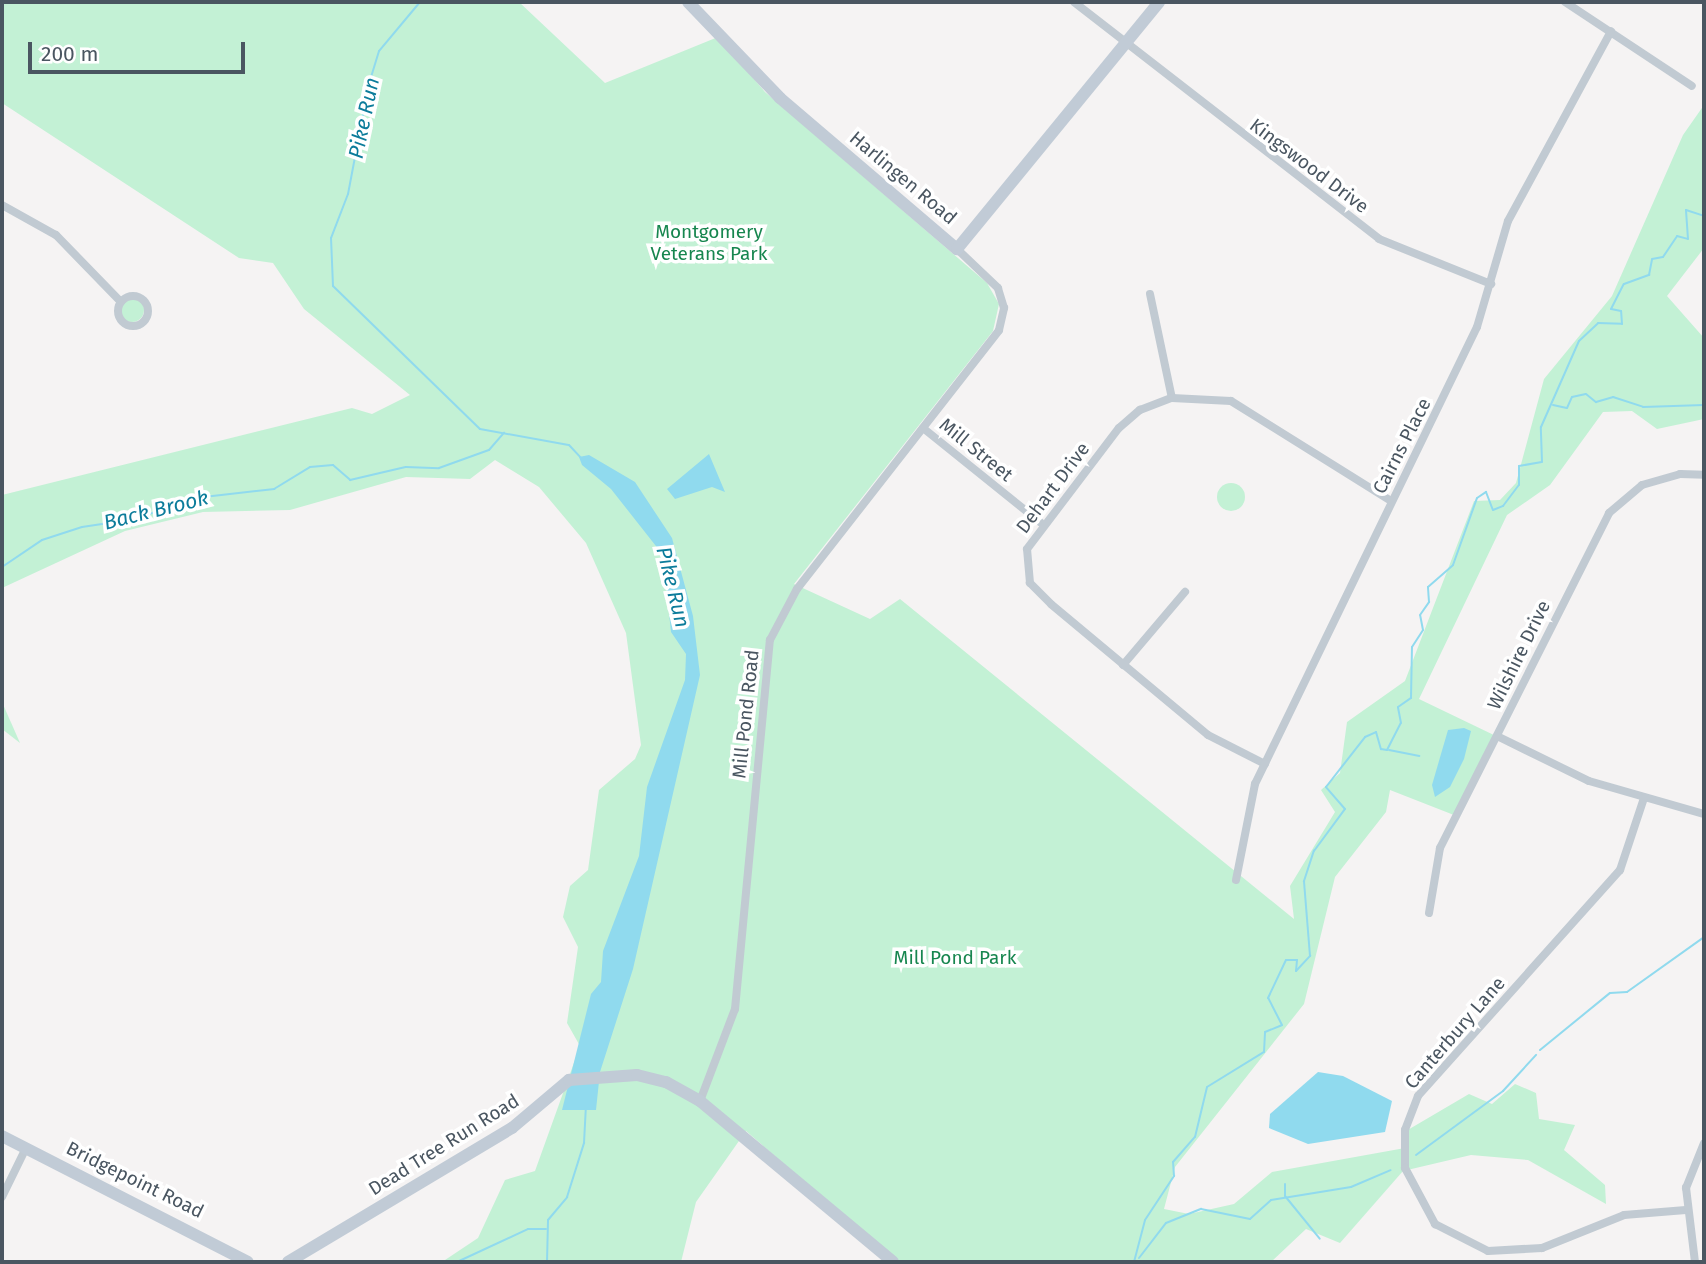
<!DOCTYPE html>
<style>
body{margin:0}
#map{position:relative;width:1706px;height:1264px;overflow:hidden;background:#f5f3f3;font-family:"Fira Sans",sans-serif}
div>[style]{position:absolute}
.green>*{inset:0;background:#c3f1d5}
.round{border-radius:50%}
.water>*{inset:0;background:#90daee}
.stream>*{height:2px;margin:-1px;padding:0 1px;transform-origin:1px;border-radius:1px;background:#90daee}
.street>*{height:8px;margin:-4px;padding:0 4px;transform-origin:4px;border-radius:4px;background:#c1cad2}
.street>.ring{margin:-4px;padding:0;box-sizing:content-box;background:none;border:8px solid #c1cad2;border-radius:50%}
.secondary>*{height:12px;margin:-6px;padding:0 6px;transform-origin:6px;border-radius:6px;background:#c1cbd6}
span{translate:-50% -50%;white-space:nowrap;text-align:center;line-height:1.15;-webkit-text-stroke:7px #fff;paint-order:stroke}
.street-label{font-size:19px;color:#4a5661}
.park-label{font-size:19px;color:#17864f}
.water-label{font-size:21px;color:#0c7c9b;font-style:italic}
.frame{position:absolute;inset:0;border:4px solid #4a5661;pointer-events:none}
.scale{position:absolute;left:28px;top:42px;width:217px;height:32px;box-sizing:border-box;border:4px solid #4a5661;border-top:0;padding-left:9px;font-size:21px;line-height:24px;white-space:nowrap;color:#4a5661;-webkit-text-stroke:5px #fff;paint-order:stroke}
</style>
<div id="map">
<div class="green">
<i style="clip-path:polygon(2px 2px,519px 2px,605px 83px,718px 37px,765px 92px,987px 283px,999px 304px,993px 331px,794px 584px,870px 619px,900px 599px,1294px 919px,1290px 886px,1335px 812px,1321px 790px,1340px 773px,1347px 722px,1405px 681px,1474px 501px,1500px 500px,1516px 483px,1544px 379px,1612px 296px,1683px 135px,1704px 105px,1704px 248px,1667px 296px,1704px 338px,1704px 419px,1657px 429px,1632px 411px,1603px 412px,1550px 485px,1507px 515px,1419px 699px,1498px 737px,1459px 817px,1390px 790px,1386px 812px,1335px 877px,1304px 1004px,1175px 1167px,1164px 1209px,1189px 1214px,1234px 1204px,1272px 1172px,1405px 1148px,1406px 1131px,1469px 1094px,1492px 1104px,1515px 1084px,1536px 1093px,1539px 1119px,1575px 1125px,1564px 1150px,1605px 1185px,1606px 1204px,1528px 1160px,1471px 1155px,1403px 1171px,1340px 1243px,1306px 1229px,1271px 1262px,897px 1262px,746px 1131px,696px 1202px,681px 1262px,442px 1262px,478px 1238px,505px 1180px,535px 1171px,580px 1046px,567px 1023px,578px 947px,563px 917px,570px 886px,588px 870px,599px 790px,635px 759px,641px 745px,626px 633px,586px 543px,539px 487px,495px 460px,470px 479px,406px 477px,290px 510px,203px 512px,125px 531px,2px 588px,2px 495px,352px 408px,372px 414px,410px 395px,304px 309px,273px 263px,239px 258px,2px 103px)"></i>
<i class="round" style="left:120px;top:298px;width:24px;height:24px"></i>
<i class="round" style="left:1217px;top:483px;width:28px;height:28px"></i>
<i style="clip-path:polygon(2px 702px,20px 743px,2px 729px)"></i>
</div>
<div class="water">
<i style="clip-path:polygon(709px 454px,725px 492px,712px 487px,675px 499px,667px 489px)"></i>
<i style="clip-path:polygon(589px 455px,635px 482px,672px 538px,693px 616px,700px 675px,633px 969px,600px 1072px,596px 1110px,562px 1110px,591px 994px,601px 982px,603px 951px,639px 856px,647px 787px,685px 680px,686px 654px,671px 632px,663px 555px,611px 489px,582px 465px,579px 457px)"></i>
<i style="clip-path:polygon(1464px 728px,1471px 731px,1464px 759px,1450px 787px,1435px 797px,1432px 785px,1448px 730px)"></i>
<i style="clip-path:polygon(1318px 1072px,1343px 1076px,1392px 1101px,1385px 1132px,1308px 1144px,1269px 1128px,1270px 1114px)"></i>
</div>
<div class="stream">
<i style="left:420px;top:2px;width:64px;rotate:129.9deg"></i>
<i style="left:379px;top:51px;width:34px;rotate:107deg"></i>
<i style="left:369px;top:83px;width:113px;rotate:100.7deg"></i>
<i style="left:348px;top:194px;width:47px;rotate:111.1deg"></i>
<i style="left:331px;top:238px;width:48px;rotate:87.6deg"></i>
<i style="left:333px;top:286px;width:205px;rotate:44.2deg"></i>
<i style="left:480px;top:429px;width:90px;rotate:10.2deg"></i>
<i style="left:569px;top:445px;width:18px;rotate:47deg"></i>
<i style="left:1553px;top:405px;width:14px;rotate:12deg"></i>
<i style="left:1567px;top:408px;width:12px;rotate:-66deg"></i>
<i style="left:1572px;top:397px;width:14px;rotate:-12deg"></i>
<i style="left:1586px;top:394px;width:13px;rotate:39deg"></i>
<i style="left:1596px;top:402px;width:18px;rotate:-16deg"></i>
<i style="left:1613px;top:397px;width:32px;rotate:18deg"></i>
<i style="left:1643px;top:407px;width:61px;rotate:-1.9deg"></i>
<i style="left:2px;top:567px;width:48px;rotate:-34deg"></i>
<i style="left:42px;top:540px;width:42px;rotate:-18deg"></i>
<i style="left:82px;top:527px;width:54px;rotate:-8.6deg"></i>
<i style="left:135px;top:519px;width:64px;rotate:-19.3deg"></i>
<i style="left:195px;top:498px;width:80px;rotate:-6.5deg"></i>
<i style="left:274px;top:489px;width:42px;rotate:-31.4deg"></i>
<i style="left:310px;top:467px;width:23px;rotate:-5deg"></i>
<i style="left:333px;top:465px;width:23px;rotate:41deg"></i>
<i style="left:350px;top:480px;width:57px;rotate:-13.1deg"></i>
<i style="left:406px;top:467px;width:33px;rotate:2deg"></i>
<i style="left:439px;top:468px;width:53px;rotate:-19.8deg"></i>
<i style="left:489px;top:450px;width:23px;rotate:-49deg"></i>
<i style="left:1389px;top:750px;width:31px;rotate:11deg"></i>
<i style="left:1540px;top:1050px;width:90px;rotate:-39.2deg"></i>
<i style="left:1610px;top:993px;width:17px;rotate:-3deg"></i>
<i style="left:1627px;top:992px;width:95px;rotate:-35.5deg"></i>
<i style="left:1416px;top:1155px;width:108px;rotate:-36.3deg"></i>
<i style="left:1503px;top:1091px;width:49px;rotate:-47.5deg"></i>
<i style="left:1285px;top:1184px;width:12px;rotate:90deg"></i>
<i style="left:1285px;top:1196px;width:55px;rotate:50.9deg"></i>
<i style="left:1139px;top:1258px;width:44px;rotate:-52.4deg"></i>
<i style="left:1166px;top:1223px;width:38px;rotate:-22deg"></i>
<i style="left:1201px;top:1209px;width:50px;rotate:11.5deg"></i>
<i style="left:1250px;top:1219px;width:28px;rotate:-42deg"></i>
<i style="left:1271px;top:1200px;width:81px;rotate:-9.2deg"></i>
<i style="left:1351px;top:1187px;width:43px;rotate:-23deg"></i>
<i style="left:457px;top:1262px;width:78px;rotate:-24.9deg"></i>
<i style="left:528px;top:1229px;width:18px"></i>
<i style="left:547px;top:1262px;width:42px;rotate:-88.6deg"></i>
<i style="left:548px;top:1220px;width:30px;rotate:-50deg"></i>
<i style="left:567px;top:1197px;width:57px;rotate:-72.5deg"></i>
<i style="left:584px;top:1143px;width:34px;rotate:-87deg"></i>
<i style="left:1134px;top:1262px;width:43px;rotate:-75.3deg"></i>
<i style="left:1145px;top:1220px;width:53px;rotate:-56.6deg"></i>
<i style="left:1174px;top:1176px;width:14px;rotate:-94deg"></i>
<i style="left:1173px;top:1162px;width:33px;rotate:-49deg"></i>
<i style="left:1195px;top:1137px;width:51px;rotate:-76.5deg"></i>
<i style="left:1207px;top:1087px;width:67px;rotate:-31.6deg"></i>
<i style="left:1264px;top:1052px;width:20px;rotate:-87deg"></i>
<i style="left:1265px;top:1032px;width:18px;rotate:-22deg"></i>
<i style="left:1282px;top:1025px;width:30px;rotate:-117deg"></i>
<i style="left:1268px;top:998px;width:42px;rotate:-64.7deg"></i>
<i style="left:1286px;top:960px;width:11px"></i>
<i style="left:1297px;top:960px;width:11px;rotate:95deg"></i>
<i style="left:1296px;top:971px;width:21px;rotate:-47deg"></i>
<i style="left:1310px;top:956px;width:75px;rotate:-94.6deg"></i>
<i style="left:1304px;top:881px;width:32px;rotate:-72deg"></i>
<i style="left:1314px;top:851px;width:52px;rotate:-53.6deg"></i>
<i style="left:1345px;top:809px;width:29px;rotate:-131deg"></i>
<i style="left:1326px;top:787px;width:63px;rotate:-52deg"></i>
<i style="left:1365px;top:737px;width:12px;rotate:-24deg"></i>
<i style="left:1376px;top:732px;width:18px;rotate:74deg"></i>
<i style="left:1381px;top:749px;width:6px;rotate:9deg"></i>
<i style="left:1387px;top:750px;width:30px;rotate:-63deg"></i>
<i style="left:1401px;top:723px;width:16px;rotate:-101deg"></i>
<i style="left:1398px;top:707px;width:16px;rotate:-35deg"></i>
<i style="left:1411px;top:698px;width:51px;rotate:-88.9deg"></i>
<i style="left:1412px;top:647px;width:20px;rotate:-57deg"></i>
<i style="left:1423px;top:630px;width:15px;rotate:-101deg"></i>
<i style="left:1420px;top:615px;width:16px;rotate:-55deg"></i>
<i style="left:1429px;top:602px;width:15px;rotate:-94deg"></i>
<i style="left:1428px;top:587px;width:33px;rotate:-41deg"></i>
<i style="left:1453px;top:565px;width:71px;rotate:-70.3deg"></i>
<i style="left:1477px;top:498px;width:11px;rotate:-34deg"></i>
<i style="left:1486px;top:492px;width:19px;rotate:69deg"></i>
<i style="left:1493px;top:510px;width:11px;rotate:-22deg"></i>
<i style="left:1503px;top:506px;width:26px;rotate:-53deg"></i>
<i style="left:1519px;top:485px;width:19px;rotate:-90deg"></i>
<i style="left:1519px;top:466px;width:23px;rotate:-10deg"></i>
<i style="left:1542px;top:462px;width:35px;rotate:-92deg"></i>
<i style="left:1541px;top:427px;width:94px;rotate:-66.2deg"></i>
<i style="left:1579px;top:341px;width:26px;rotate:-43deg"></i>
<i style="left:1598px;top:323px;width:24px;rotate:2deg"></i>
<i style="left:1622px;top:324px;width:13px;rotate:-94deg"></i>
<i style="left:1621px;top:311px;width:10px;rotate:-169deg"></i>
<i style="left:1611px;top:309px;width:28px;rotate:-63deg"></i>
<i style="left:1624px;top:284px;width:27px;rotate:-20deg"></i>
<i style="left:1649px;top:275px;width:16px;rotate:-79deg"></i>
<i style="left:1652px;top:259px;width:11px;rotate:-10deg"></i>
<i style="left:1663px;top:257px;width:25px;rotate:-56deg"></i>
<i style="left:1677px;top:236px;width:11px;rotate:15deg"></i>
<i style="left:1688px;top:239px;width:29px;rotate:-94deg"></i>
<i style="left:1686px;top:210px;width:19px;rotate:18deg"></i>
</div>
<div class="street">
<i style="left:1074px;top:2px;width:386px;rotate:37.8deg"></i>
<i style="left:1379px;top:239px;width:121px;rotate:21.9deg"></i>
<i style="left:1565px;top:2px;width:152px;rotate:33.5deg"></i>
<i style="left:2px;top:205px;width:62px;rotate:29.1deg"></i>
<i style="left:56px;top:235px;width:92px;rotate:45.9deg"></i>
<i style="left:1150px;top:294px;width:106px;rotate:78.1deg"></i>
<i class="ring" style="left:118px;top:296px;width:22px;height:22px"></i>
<i style="left:923px;top:428px;width:151px;rotate:38.8deg"></i>
<i style="left:1123px;top:665px;width:96px;rotate:-49.7deg"></i>
<i style="left:1497px;top:736px;width:102px;rotate:26.1deg"></i>
<i style="left:1589px;top:781px;width:120px;rotate:16deg"></i>
<i style="left:1265px;top:764px;width:64px;rotate:-153deg"></i>
<i style="left:1208px;top:735px;width:204px;rotate:-140.2deg"></i>
<i style="left:1051px;top:604px;width:30px;rotate:-135deg"></i>
<i style="left:1030px;top:583px;width:34px;rotate:-95deg"></i>
<i style="left:1027px;top:549px;width:152px;rotate:-52.8deg"></i>
<i style="left:1119px;top:428px;width:28px;rotate:-41deg"></i>
<i style="left:1140px;top:410px;width:34px;rotate:-21deg"></i>
<i style="left:1172px;top:398px;width:59px;rotate:2.9deg"></i>
<i style="left:1231px;top:401px;width:189px;rotate:32deg"></i>
<i style="left:1644px;top:798px;width:76px;rotate:108.4deg"></i>
<i style="left:1620px;top:870px;width:303px;rotate:131.8deg"></i>
<i style="left:1418px;top:1096px;width:36px;rotate:111deg"></i>
<i style="left:1405px;top:1130px;width:38px;rotate:90deg"></i>
<i style="left:1405px;top:1168px;width:64px;rotate:61.8deg"></i>
<i style="left:1435px;top:1224px;width:59px;rotate:27deg"></i>
<i style="left:1488px;top:1251px;width:54px;rotate:-3.2deg"></i>
<i style="left:1542px;top:1248px;width:88px;rotate:-21.9deg"></i>
<i style="left:1624px;top:1215px;width:62px;rotate:-4.6deg"></i>
<i style="left:1236px;top:880px;width:98px;rotate:-78.8deg"></i>
<i style="left:1255px;top:784px;width:508px;rotate:-64.09deg"></i>
<i style="left:1477px;top:327px;width:110px;rotate:-73.7deg"></i>
<i style="left:1508px;top:221px;width:216px;rotate:-61.5deg"></i>
<i style="left:1429px;top:913px;width:66px;rotate:-80.4deg"></i>
<i style="left:1440px;top:848px;width:375px;rotate:-63.2deg"></i>
<i style="left:1609px;top:513px;width:43px;rotate:-40.3deg"></i>
<i style="left:1642px;top:485px;width:40px;rotate:-16deg"></i>
<i style="left:1680px;top:474px;width:24px;rotate:2deg"></i>
<i style="left:700px;top:1101px;width:98px;rotate:-69.2deg"></i>
<i style="left:735px;top:1009px;width:371px;rotate:-84.6deg"></i>
<i style="left:770px;top:640px;width:58px;rotate:-62.1deg"></i>
<i style="left:797px;top:589px;width:328px;rotate:-52deg"></i>
<i style="left:999px;top:330px;width:23px;rotate:-77deg"></i>
<i style="left:1004px;top:308px;width:21px;rotate:-107deg"></i>
<i style="left:998px;top:288px;width:57px;rotate:-136.4deg"></i>
<i style="left:2px;top:1197px;width:55px;rotate:-63.9deg"></i>
<i style="left:1695px;top:1262px;width:75px;rotate:-96.9deg"></i>
<i style="left:1686px;top:1188px;width:48px;rotate:-68.2deg"></i>
</div>
<div class="secondary">
<i style="left:688px;top:2px;width:133px;rotate:46.2deg"></i>
<i style="left:780px;top:98px;width:233px;rotate:40.5deg"></i>
<i style="left:957px;top:249px;width:319px;rotate:-50.7deg"></i>
<i style="left:2px;top:1136px;width:276px;rotate:27.1deg"></i>
<i style="left:288px;top:1262px;width:261px;rotate:-30.9deg"></i>
<i style="left:512px;top:1128px;width:75px;rotate:-40.1deg"></i>
<i style="left:569px;top:1080px;width:68px;rotate:-4.2deg"></i>
<i style="left:637px;top:1075px;width:30px;rotate:14deg"></i>
<i style="left:666px;top:1082px;width:39px;rotate:29deg"></i>
<i style="left:700px;top:1101px;width:251px;rotate:39.8deg"></i>
</div>
<div class="street-label">
<span style="left:1309px;top:166px;rotate:37deg">Kingswood Drive</span>
<span style="left:903px;top:178px;rotate:40deg">Harlingen Road</span>
<span style="left:1402px;top:446px;rotate:-63deg">Cairns Place</span>
<span style="left:976px;top:450px;rotate:39deg">Mill Street</span>
<span style="left:1053px;top:488px;rotate:-53deg">Dehart Drive</span>
<span style="left:1519px;top:655px;rotate:-64deg">Wilshire Drive</span>
<span style="left:746px;top:714px;rotate:-84deg">Mill Pond Road</span>
<span style="left:1455px;top:1033px;rotate:-49deg">Canterbury Lane</span>
<span style="left:444px;top:1145px;rotate:-32deg">Dead Tree Run Road</span>
<span style="left:135px;top:1180px;rotate:26deg">Bridgepoint Road</span>
</div>
<div class="park-label">
<span style="left:709px;top:243px">Montgomery<br>Veterans Park</span>
<span style="left:955px;top:958px">Mill Pond Park</span>
</div>
<div class="water-label">
<span style="left:364px;top:118px;rotate:-78deg">Pike Run</span>
<span style="left:156px;top:510px;rotate:-14deg">Back Brook</span>
<span style="left:673px;top:587px;rotate:76deg">Pike Run</span>
</div>
<div class="frame"></div>
<div class="scale">200 m</div>
</div>
